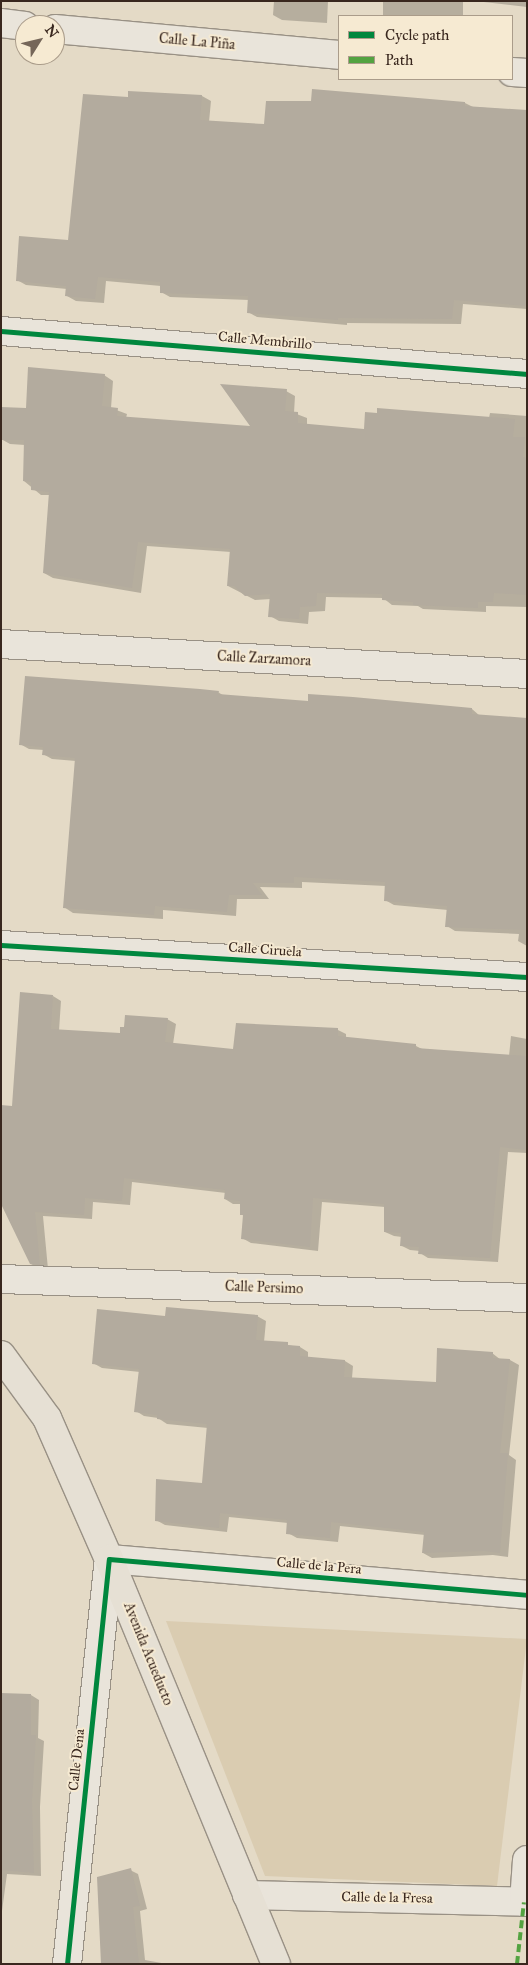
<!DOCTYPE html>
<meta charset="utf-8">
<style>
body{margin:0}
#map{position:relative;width:528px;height:1965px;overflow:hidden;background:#e4dac6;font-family:"IM FELL Great Primer",serif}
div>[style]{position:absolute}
.green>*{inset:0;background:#daccb1}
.shadow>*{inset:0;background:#0003;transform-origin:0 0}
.building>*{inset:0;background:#b3ab9e}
.roads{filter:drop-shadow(1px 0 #999185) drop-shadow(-1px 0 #999185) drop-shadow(0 1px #999185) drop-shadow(0 -1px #999185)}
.street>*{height:28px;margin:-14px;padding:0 14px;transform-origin:14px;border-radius:14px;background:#e9e4da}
.primary>*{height:28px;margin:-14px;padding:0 14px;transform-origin:14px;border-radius:14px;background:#e6e0d4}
.quiet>*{height:4px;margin-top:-2px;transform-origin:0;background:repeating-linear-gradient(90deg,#53a341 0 8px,transparent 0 12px)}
.cycleway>*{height:5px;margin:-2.5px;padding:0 2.5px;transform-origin:2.5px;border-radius:2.5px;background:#00873e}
span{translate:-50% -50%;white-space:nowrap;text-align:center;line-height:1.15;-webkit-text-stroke:4px #f6ead2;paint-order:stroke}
.street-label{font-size:14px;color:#39271e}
.frame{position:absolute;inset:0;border:2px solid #39271e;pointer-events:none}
.legend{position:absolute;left:338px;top:15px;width:175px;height:65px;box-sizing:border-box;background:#f6ead2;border:1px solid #aa9c8a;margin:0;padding:6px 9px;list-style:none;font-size:15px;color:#39271e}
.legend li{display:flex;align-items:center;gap:10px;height:25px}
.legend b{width:25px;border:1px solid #aa9c8a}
.north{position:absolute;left:15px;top:15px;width:50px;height:50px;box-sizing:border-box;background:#f6ead2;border:1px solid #aa9c8a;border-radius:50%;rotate:54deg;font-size:14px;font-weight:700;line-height:20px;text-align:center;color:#39271e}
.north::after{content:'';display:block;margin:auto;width:18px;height:22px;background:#756659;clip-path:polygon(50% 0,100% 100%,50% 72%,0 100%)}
</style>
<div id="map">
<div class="green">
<i style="clip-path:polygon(166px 1621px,527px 1639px,497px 1886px,265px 1876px)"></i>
</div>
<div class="shadow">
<i style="clip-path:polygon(274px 1px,328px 1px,327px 23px,282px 20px,273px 15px)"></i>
<i style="left:383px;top:1px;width:80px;height:15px"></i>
<i style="clip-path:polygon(475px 1px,527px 1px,527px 7px)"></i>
<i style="clip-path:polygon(313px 91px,465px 103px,473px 107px,527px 111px,527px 309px,463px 304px,461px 324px,347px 323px,347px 325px,257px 317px,248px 312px,249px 300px,170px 297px,161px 292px,161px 286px,106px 281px,104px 303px,76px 301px,67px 296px,67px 289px,26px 285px,17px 280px,69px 241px,129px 98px,202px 96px,211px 101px,209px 122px,265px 125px,312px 102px)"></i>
<i style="clip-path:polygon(104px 375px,113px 381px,111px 408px,127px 414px,126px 418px,253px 428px,286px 391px,295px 396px,294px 413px,307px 418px,307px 425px,366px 430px,489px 418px,490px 413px,527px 416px,527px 607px,486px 606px,486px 612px,423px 609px,418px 606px,392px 605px,383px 598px,326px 597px,325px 611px,309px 612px,308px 624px,279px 621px,270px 616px,271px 599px,255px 600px,228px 586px,231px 552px,147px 546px,141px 593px,53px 578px,44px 573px,50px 495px,41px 495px,24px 481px,25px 445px,10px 444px,1px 439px,28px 409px)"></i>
<i style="clip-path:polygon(218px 692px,224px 696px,309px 702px,472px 709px,480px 716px,527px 722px,527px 946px,518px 941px,519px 934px,455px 931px,447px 926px,448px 910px,394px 905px,385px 900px,386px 886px,302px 882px,302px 888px,260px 887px,269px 899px,237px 899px,236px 916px,163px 910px,163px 919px,73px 913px,64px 907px,76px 761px,52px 759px,43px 754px,44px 750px,29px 749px,20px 744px)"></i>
<i style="clip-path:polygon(53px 996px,61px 1001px,59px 1031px,121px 1034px,167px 1019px,176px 1024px,173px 1044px,235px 1051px,237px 1025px,338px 1030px,346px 1034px,346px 1038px,416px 1046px,422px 1049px,509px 1056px,511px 1036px,527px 1039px,527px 1153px,508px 1152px,498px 1262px,428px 1258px,420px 1253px,420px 1251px,410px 1250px,402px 1246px,402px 1237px,394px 1236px,385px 1232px,385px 1207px,322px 1202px,318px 1251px,251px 1243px,242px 1238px,244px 1216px,241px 1214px,241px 1204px,233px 1204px,225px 1199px,226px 1193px,132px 1182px,130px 1205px,93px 1202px,92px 1219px,43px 1216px,48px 1269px,40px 1269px,31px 1264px,14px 1107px)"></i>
<i style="clip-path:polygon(257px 1316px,266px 1321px,264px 1342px,300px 1347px,308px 1352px,308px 1358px,345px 1361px,353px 1366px,352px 1378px,437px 1383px,492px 1353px,501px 1360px,510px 1360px,519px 1365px,509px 1455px,516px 1460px,508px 1557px,493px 1555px,432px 1558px,423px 1553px,425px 1535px,340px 1526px,338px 1542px,297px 1538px,288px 1533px,288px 1523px,229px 1517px,227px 1532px,165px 1525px,156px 1520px,203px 1485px,208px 1428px,167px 1424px,158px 1418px,144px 1416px,136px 1411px,140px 1372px,102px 1368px,93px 1363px,167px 1317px)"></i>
<i style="clip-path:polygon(1px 1695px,31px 1695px,39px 1700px,38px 1738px,44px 1741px,40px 1807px,41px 1876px,7px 1874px,2px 1911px)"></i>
<i style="clip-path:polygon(130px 1870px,138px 1874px,147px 1909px,140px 1911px,145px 1960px,167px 1964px,101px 1964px)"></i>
</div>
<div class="building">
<i style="clip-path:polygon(312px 89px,465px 102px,465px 106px,527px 110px,527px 306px,454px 300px,452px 319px,338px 318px,338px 320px,247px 313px,248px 296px,160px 293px,160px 282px,98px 277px,95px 299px,65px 296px,66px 286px,16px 281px,19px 236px,68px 240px,83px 94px,128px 97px,128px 91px,202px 95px,200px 120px,264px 124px,266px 101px,311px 101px)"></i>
<i style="clip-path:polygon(28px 367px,105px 374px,102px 406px,118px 408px,117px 416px,250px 426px,220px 384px,287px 389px,285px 411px,298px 412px,298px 423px,364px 429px,365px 412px,377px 413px,377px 408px,515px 419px,513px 437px,525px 437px,523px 457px,527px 458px,527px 595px,494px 593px,493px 602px,478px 602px,478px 608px,413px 605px,413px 602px,382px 600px,382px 594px,317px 593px,316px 606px,300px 607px,299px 619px,268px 617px,270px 594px,245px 596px,234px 586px,227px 586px,230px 549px,138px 542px,132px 588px,43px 573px,49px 492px,31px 490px,31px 482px,23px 481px,24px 440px,1px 440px,1px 407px,26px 408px)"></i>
<i style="clip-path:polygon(25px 676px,200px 689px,219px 691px,218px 694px,308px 701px,308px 694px,353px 697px,472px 708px,472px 714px,527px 718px,527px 930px,445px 927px,447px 906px,384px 901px,385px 882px,294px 877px,294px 883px,253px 883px,262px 895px,229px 895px,227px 912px,155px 906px,154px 915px,63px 908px,75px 758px,42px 755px,43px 747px,19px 745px)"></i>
<i style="clip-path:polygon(20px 992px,53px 995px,51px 1029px,120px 1033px,120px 1027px,124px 1027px,125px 1015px,168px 1018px,165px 1042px,233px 1049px,236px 1023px,338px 1028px,338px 1036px,416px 1044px,416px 1048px,527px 1056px,527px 1150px,500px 1147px,490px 1258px,418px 1254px,419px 1247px,400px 1246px,401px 1233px,384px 1232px,384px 1204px,313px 1198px,310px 1247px,241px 1239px,243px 1215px,240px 1215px,240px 1201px,224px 1199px,225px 1190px,124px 1178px,122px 1201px,85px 1198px,84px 1215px,35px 1212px,40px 1265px,30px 1264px,1px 1204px,1px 1105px,12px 1106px)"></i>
<i style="clip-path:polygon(166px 1307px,258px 1315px,256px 1340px,288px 1342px,288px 1345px,300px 1346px,300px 1356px,345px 1360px,344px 1377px,436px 1382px,437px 1348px,493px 1352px,493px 1358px,510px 1359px,500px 1453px,508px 1453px,500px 1553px,484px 1551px,422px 1553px,424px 1532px,331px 1522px,330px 1538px,286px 1534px,287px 1520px,220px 1513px,219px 1528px,155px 1521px,156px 1479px,202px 1483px,207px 1424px,157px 1419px,157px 1415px,134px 1412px,139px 1369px,92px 1364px,97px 1309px,165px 1316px)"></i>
<i style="clip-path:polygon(1px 1693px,31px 1694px,31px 1735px,36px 1735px,32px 1802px,34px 1873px,1px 1870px)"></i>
<i style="clip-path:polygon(131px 1868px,140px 1906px,133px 1907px,139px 1964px,101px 1964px,97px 1877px)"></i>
</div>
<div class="roads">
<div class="street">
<i style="left:1px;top:23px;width:24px;rotate:7deg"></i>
<i style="left:55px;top:29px;width:285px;rotate:5.2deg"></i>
<i style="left:512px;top:72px;width:15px;rotate:4deg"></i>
<i style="left:1px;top:331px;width:528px;rotate:4.67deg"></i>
<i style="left:1px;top:644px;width:527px;rotate:3.26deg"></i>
<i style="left:1px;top:945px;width:527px;rotate:3.48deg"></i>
<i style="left:1px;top:1279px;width:526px;rotate:2.07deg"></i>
<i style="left:247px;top:1895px;width:280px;rotate:1.4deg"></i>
<i style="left:524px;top:1902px;width:42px;rotate:-85.9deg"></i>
<i style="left:67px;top:1964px;width:407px;rotate:-84.1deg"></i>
<i style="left:109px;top:1559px;width:420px;rotate:4.9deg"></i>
</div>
<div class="primary">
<i style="left:1px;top:1355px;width:78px;rotate:53.9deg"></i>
<i style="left:47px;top:1418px;width:154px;rotate:66.3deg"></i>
<i style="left:109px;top:1559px;width:438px;rotate:67.6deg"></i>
</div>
</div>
<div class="quiet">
<i style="left:517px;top:1964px;width:62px;rotate:-83.6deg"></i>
</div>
<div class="cycleway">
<i style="left:1px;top:331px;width:528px;rotate:4.67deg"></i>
<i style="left:1px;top:945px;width:527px;rotate:3.48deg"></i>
<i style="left:67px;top:1964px;width:407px;rotate:-84.1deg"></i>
<i style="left:109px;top:1559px;width:420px;rotate:4.9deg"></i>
</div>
<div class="street-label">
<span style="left:197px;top:42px;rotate:5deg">Calle La Piña</span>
<span style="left:265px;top:341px;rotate:5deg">Calle Membrillo</span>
<span style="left:264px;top:659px;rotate:3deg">Calle Zarzamora</span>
<span style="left:265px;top:950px;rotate:4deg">Calle Ciruela</span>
<span style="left:264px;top:1288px;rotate:2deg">Calle Persimo</span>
<span style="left:319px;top:1566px;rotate:5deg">Calle de la Pera</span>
<span style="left:148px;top:1654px;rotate:68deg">Avenida Acueducto</span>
<span style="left:77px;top:1760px;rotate:-84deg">Calle Dena</span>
<span style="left:387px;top:1898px;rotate:1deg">Calle de la Fresa</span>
</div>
<div class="frame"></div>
<ul class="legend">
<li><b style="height:6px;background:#00873e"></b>Cycle path</li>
<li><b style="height:6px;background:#53a341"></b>Path</li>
</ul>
<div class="north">N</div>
</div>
